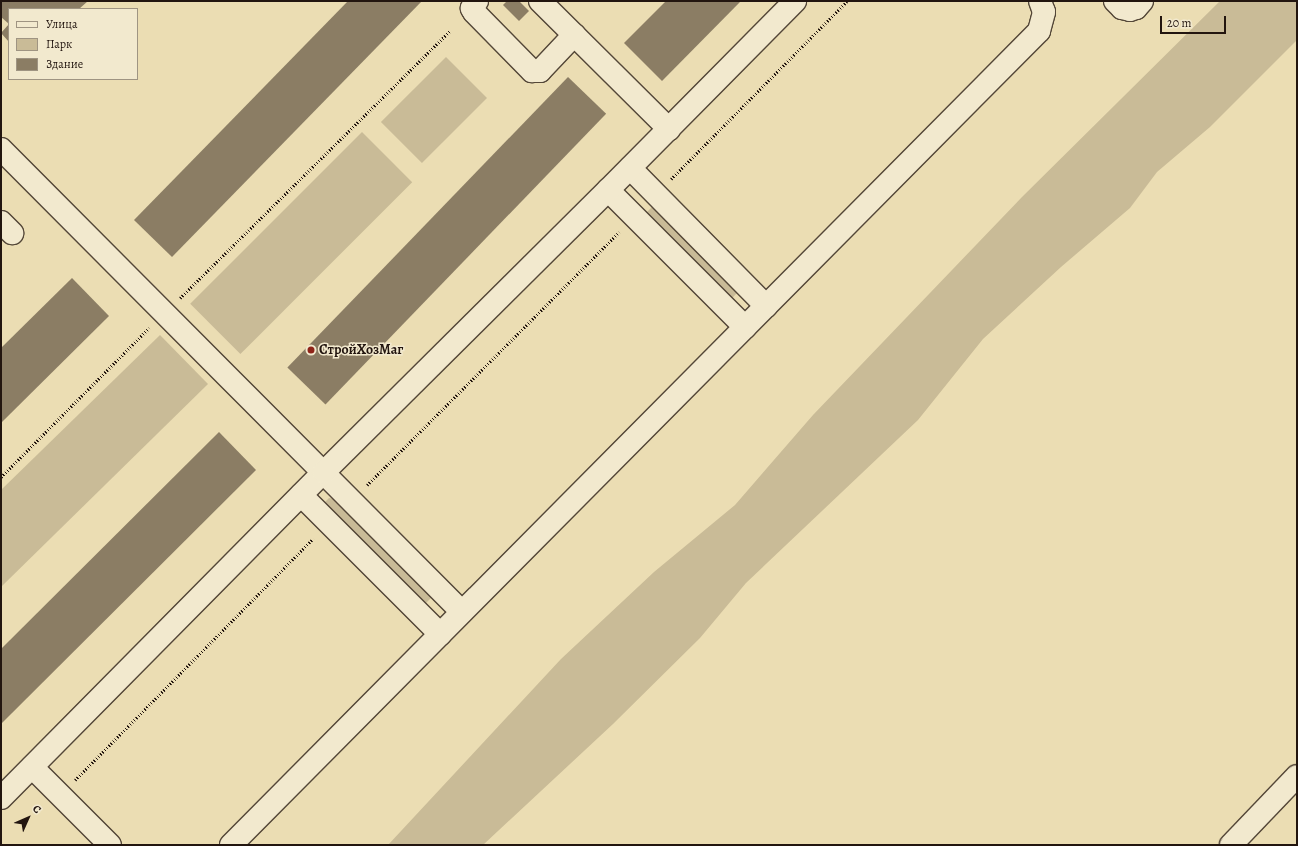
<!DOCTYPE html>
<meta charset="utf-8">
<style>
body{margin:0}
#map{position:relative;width:1298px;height:846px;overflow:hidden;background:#ebddb3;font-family:Alegreya,serif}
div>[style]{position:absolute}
.green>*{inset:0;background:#c9bb97;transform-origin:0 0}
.building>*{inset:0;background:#8b7d64;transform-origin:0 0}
.path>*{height:2.5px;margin-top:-1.25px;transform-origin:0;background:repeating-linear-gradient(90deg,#22150f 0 1px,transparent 0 3px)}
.roads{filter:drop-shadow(1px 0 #544738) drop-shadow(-1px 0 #544738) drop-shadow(0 1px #544738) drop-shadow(0 -1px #544738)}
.minor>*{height:22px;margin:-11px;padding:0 11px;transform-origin:11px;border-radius:11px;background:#f2e9ce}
.dots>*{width:11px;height:11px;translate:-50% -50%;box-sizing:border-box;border:2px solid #f2e9ce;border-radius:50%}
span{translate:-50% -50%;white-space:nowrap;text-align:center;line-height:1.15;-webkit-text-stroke:3px #f2e9ce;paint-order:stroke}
.poi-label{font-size:14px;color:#22150f;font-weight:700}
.left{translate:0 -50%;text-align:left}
.frame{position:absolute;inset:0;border:2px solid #22150f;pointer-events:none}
.legend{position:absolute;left:8px;top:8px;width:130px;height:72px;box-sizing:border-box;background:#f2e9ce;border:1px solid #9f9482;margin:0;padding:5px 7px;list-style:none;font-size:12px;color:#22150f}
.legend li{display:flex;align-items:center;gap:8px;height:20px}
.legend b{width:20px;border:1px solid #9f9482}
.north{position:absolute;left:8px;top:798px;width:40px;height:40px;-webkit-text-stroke:3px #f2e9ce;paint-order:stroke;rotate:45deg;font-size:11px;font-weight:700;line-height:16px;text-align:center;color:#22150f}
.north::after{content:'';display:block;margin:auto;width:14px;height:18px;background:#22150f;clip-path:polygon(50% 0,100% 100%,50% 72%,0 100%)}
.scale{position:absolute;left:1160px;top:16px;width:66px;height:18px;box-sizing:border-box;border:2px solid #22150f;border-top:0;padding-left:5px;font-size:12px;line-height:14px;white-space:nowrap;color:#22150f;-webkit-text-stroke:3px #f2e9ce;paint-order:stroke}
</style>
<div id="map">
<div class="green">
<i style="clip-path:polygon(1220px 1px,1297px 1px,1297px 40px,1210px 127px,1157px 172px,1130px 208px,1061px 267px,983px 339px,918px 420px,746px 583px,700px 638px,613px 724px,483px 845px,388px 845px,561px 659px,654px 572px,735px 505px,813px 415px,1022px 197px)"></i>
<i style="left:446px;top:57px;width:58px;height:92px;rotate:45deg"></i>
<i style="left:362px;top:132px;width:71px;height:243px;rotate:45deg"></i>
<i style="left:655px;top:204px;width:121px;height:13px;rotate:45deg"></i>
<i style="clip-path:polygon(160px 335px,208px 384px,1px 587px,1px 490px)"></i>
<i style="clip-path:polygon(329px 498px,334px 499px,432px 597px,422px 607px,324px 503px)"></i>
</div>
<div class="building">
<i style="clip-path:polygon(1px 1px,88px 1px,79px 9px,9px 9px,9px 42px,1px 33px,9px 24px,1px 17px)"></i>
<i style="clip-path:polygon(348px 1px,422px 1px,172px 257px,134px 220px)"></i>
<i style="clip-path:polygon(507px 1px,519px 1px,529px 11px,519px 21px,503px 5px)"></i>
<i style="clip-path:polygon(666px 1px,741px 1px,662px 81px,624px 43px)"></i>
<i style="left:568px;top:77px;width:53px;height:404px;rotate:44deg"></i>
<i style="clip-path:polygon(72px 278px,109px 316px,1px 423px,1px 348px)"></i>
<i style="clip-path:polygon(219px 432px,256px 470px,1px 724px,1px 649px)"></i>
</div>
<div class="path">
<i style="left:671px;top:179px;width:250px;rotate:-45.3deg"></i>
<i style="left:180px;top:298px;width:380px;rotate:-44.7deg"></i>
<i style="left:1px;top:477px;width:210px;rotate:-45.2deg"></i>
<i style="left:367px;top:485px;width:357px;rotate:-45.1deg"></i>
<i style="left:75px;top:780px;width:339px;rotate:-45.4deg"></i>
</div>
<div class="roads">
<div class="minor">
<i style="left:477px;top:1px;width:9px;rotate:126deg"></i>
<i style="left:472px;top:8px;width:4px;rotate:63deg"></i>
<i style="left:474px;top:12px;width:83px;rotate:45.5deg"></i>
<i style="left:532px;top:71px;width:8px"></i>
<i style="left:540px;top:71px;width:50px;rotate:-46.6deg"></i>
<i style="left:540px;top:1px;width:182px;rotate:44.8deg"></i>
<i style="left:1115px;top:1px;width:10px;rotate:45deg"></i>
<i style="left:1122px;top:8px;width:8px;rotate:14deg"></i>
<i style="left:1130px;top:10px;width:6px;rotate:-18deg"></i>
<i style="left:1136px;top:8px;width:9px;rotate:-49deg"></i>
<i style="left:1px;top:149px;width:653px;rotate:45.12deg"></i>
<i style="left:630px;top:168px;width:194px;rotate:45.4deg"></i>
<i style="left:608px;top:190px;width:194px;rotate:45deg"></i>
<i style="left:1px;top:222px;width:16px;rotate:45deg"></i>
<i style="left:301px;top:495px;width:197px;rotate:45deg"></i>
<i style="left:32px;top:767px;width:110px;rotate:45deg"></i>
<i style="left:1px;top:798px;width:459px;rotate:-45.3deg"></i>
<i style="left:324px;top:472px;width:400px;rotate:-44.8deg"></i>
<i style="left:608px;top:190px;width:266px;rotate:-45.3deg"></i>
<i style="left:231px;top:845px;width:1147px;rotate:-45.21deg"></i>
<i style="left:1039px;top:31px;width:20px;rotate:-75deg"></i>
<i style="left:1044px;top:12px;width:12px;rotate:-110deg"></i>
<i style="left:1231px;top:845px;width:95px;rotate:-46.3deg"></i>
</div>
</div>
<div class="dots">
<i style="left:311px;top:350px;background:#8f2418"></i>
</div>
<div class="poi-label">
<span class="left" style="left:319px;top:350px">СтройХозМаг</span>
</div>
<div class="frame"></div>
<ul class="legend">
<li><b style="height:5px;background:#f2e9ce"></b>Улица</li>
<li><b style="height:11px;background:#c9bb97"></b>Парк</li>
<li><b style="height:11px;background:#8b7d64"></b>Здание</li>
</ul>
<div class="north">С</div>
<div class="scale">20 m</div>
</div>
